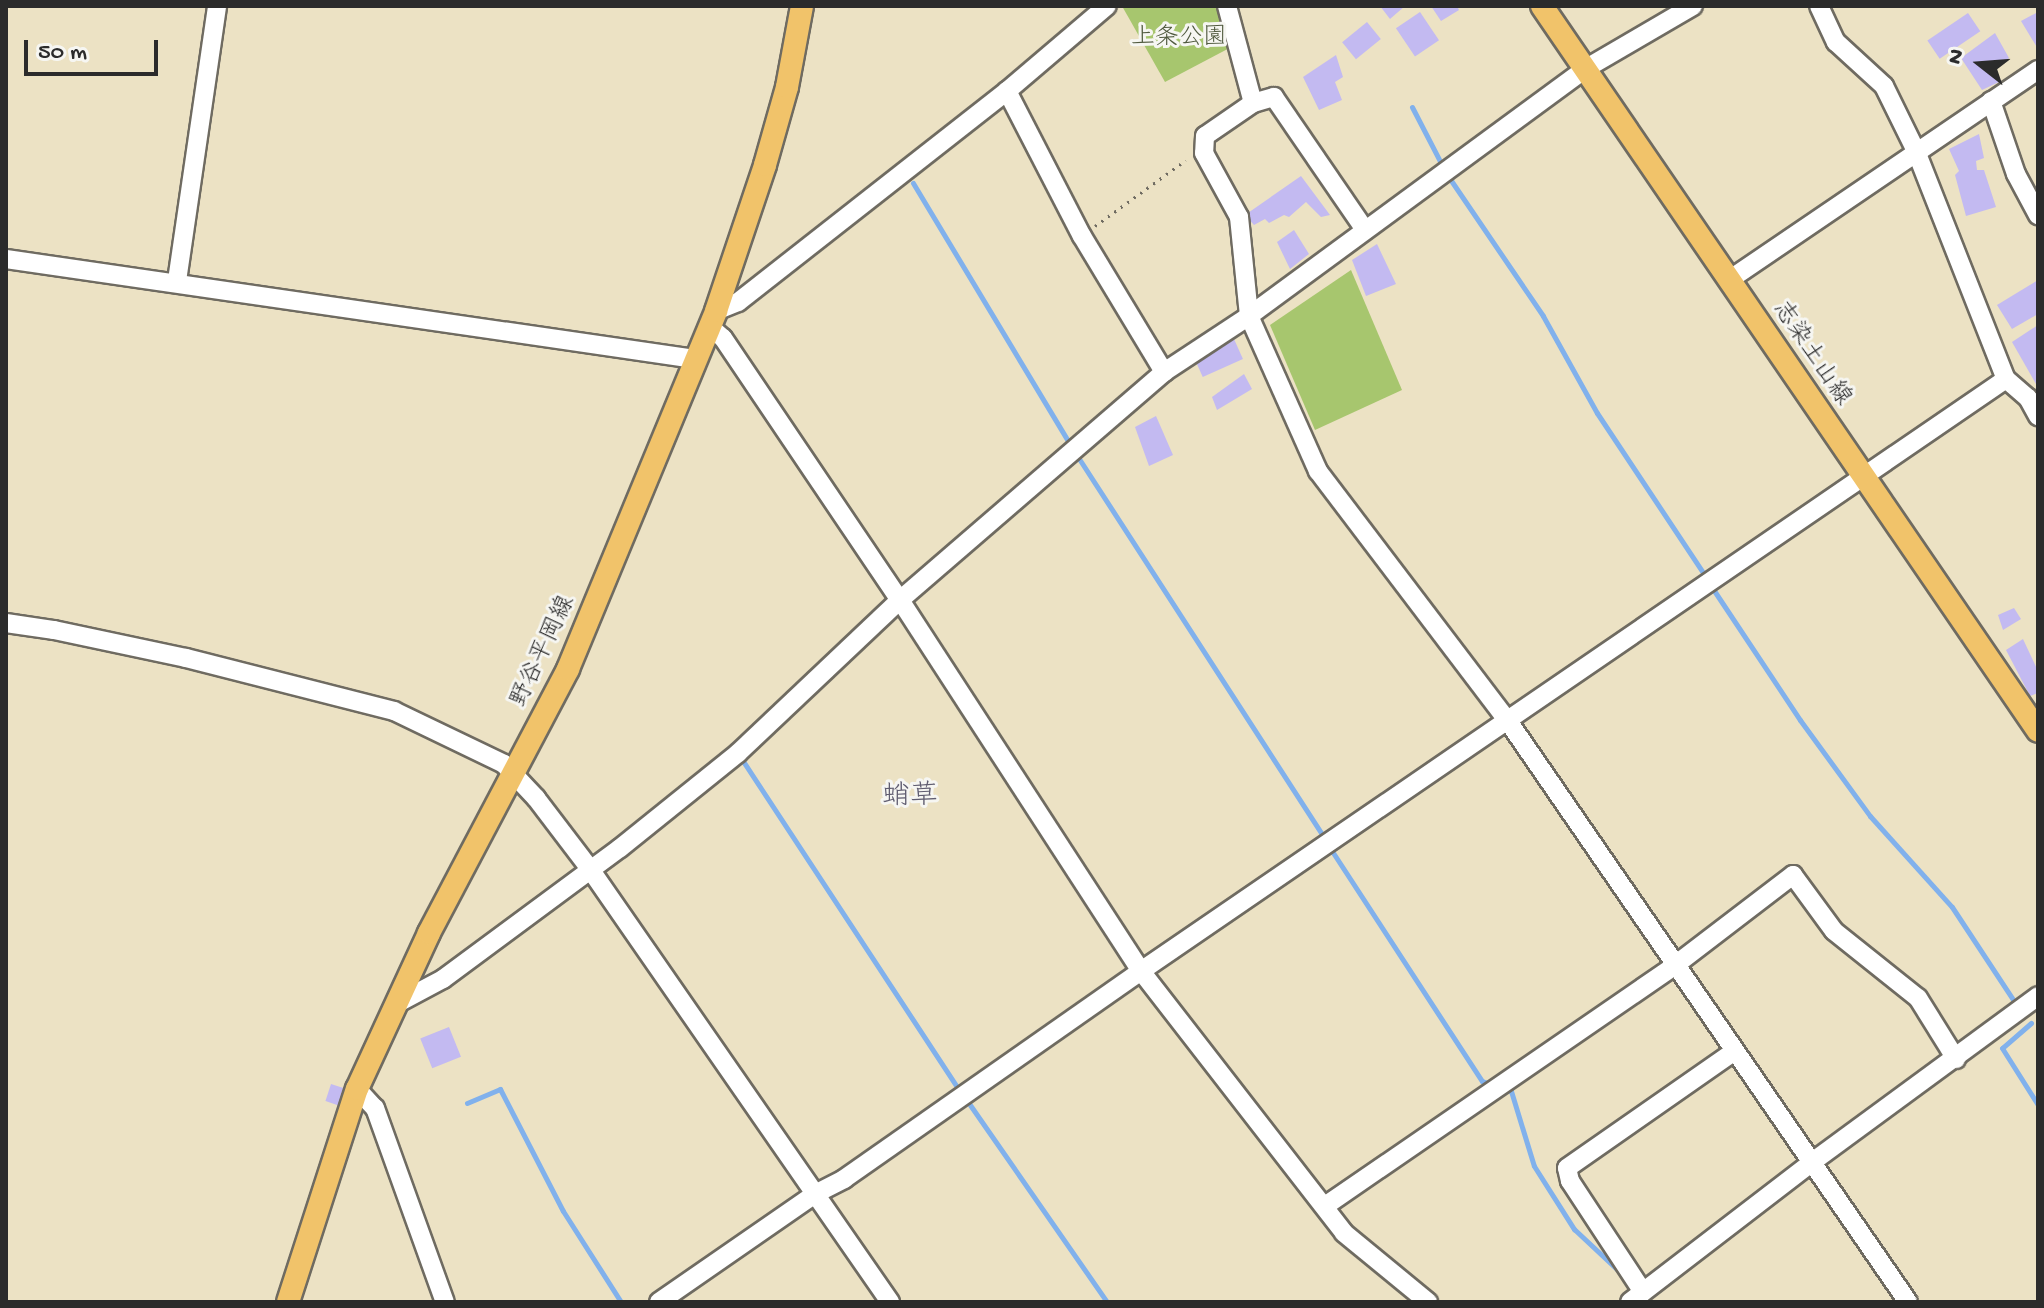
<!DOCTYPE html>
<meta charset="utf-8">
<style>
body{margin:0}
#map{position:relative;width:2044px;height:1308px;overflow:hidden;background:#ece2c4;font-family:"Gochi Hand","Klee One",sans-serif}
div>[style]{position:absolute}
.green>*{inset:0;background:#a7c66e}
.stream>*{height:5px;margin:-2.5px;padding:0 2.5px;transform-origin:2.5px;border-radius:2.5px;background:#81b1ec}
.building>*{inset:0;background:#c3baf1;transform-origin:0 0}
.path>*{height:3px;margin-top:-1.5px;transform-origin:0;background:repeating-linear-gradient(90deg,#6f6b61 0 2px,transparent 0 8px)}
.roads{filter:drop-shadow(2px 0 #6f6b61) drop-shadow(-2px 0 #6f6b61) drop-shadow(0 2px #6f6b61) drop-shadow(0 -2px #6f6b61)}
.minor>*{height:18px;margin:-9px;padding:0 9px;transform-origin:9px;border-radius:9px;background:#fff}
.major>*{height:22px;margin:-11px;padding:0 11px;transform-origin:11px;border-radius:11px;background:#f1c36a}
span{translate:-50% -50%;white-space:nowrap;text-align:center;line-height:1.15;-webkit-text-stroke:6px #f6f6f2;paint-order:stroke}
.park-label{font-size:24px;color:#505a3f}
.street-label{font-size:24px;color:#2b2b2b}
.quarter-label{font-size:28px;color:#605d70}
.frame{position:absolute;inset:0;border:8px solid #2b2b2b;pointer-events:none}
.north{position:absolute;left:1940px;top:24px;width:80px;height:80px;-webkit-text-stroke:6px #f6f6f2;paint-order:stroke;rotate:287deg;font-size:22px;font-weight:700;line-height:32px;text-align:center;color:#2b2b2b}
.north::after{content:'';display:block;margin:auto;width:28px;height:36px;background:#2b2b2b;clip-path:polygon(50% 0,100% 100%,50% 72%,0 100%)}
.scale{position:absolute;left:24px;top:40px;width:134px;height:36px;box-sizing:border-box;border:4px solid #2b2b2b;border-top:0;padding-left:10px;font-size:24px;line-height:28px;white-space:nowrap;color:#2b2b2b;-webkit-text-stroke:6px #f6f6f2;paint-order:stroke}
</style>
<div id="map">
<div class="green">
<i style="clip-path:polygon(1122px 6px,1226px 6px,1239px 43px,1165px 82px)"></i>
<i style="clip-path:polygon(1351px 270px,1402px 390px,1315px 430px,1270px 325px)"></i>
</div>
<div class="stream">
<i style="left:1412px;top:107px;width:68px;rotate:62.7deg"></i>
<i style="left:1448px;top:176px;width:169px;rotate:55.8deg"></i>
<i style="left:1543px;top:316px;width:111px;rotate:60.9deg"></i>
<i style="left:1597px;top:413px;width:197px;rotate:56.4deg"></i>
<i style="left:913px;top:183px;width:307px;rotate:59deg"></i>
<i style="left:1076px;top:454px;width:459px;rotate:57.1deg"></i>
<i style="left:1711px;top:586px;width:161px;rotate:56.4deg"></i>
<i style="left:1800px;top:720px;width:119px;rotate:53.9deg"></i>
<i style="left:1870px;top:816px;width:122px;rotate:48deg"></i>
<i style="left:1952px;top:907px;width:113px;rotate:56.6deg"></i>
<i style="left:741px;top:758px;width:391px;rotate:56.7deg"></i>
<i style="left:1330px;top:848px;width:278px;rotate:56.9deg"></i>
<i style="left:1482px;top:1081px;width:12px;rotate:20deg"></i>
<i style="left:2031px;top:1023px;width:38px;rotate:139deg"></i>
<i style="left:2002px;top:1048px;width:67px;rotate:57.7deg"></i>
<i style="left:1506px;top:1089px;width:5px;rotate:22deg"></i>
<i style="left:1511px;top:1091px;width:78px;rotate:73deg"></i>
<i style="left:1534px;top:1166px;width:75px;rotate:57.6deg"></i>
<i style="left:1574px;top:1229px;width:64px;rotate:43.1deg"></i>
<i style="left:968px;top:1102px;width:244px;rotate:55.2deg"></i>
<i style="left:467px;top:1103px;width:36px;rotate:-23deg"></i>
<i style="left:500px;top:1089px;width:137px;rotate:62.7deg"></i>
<i style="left:563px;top:1211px;width:108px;rotate:57.5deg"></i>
</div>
<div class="building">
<i style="clip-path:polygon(1380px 6px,1405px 6px,1390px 19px)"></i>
<i style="clip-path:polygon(1431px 6px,1457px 6px,1459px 10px,1441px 21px)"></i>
<i style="left:1420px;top:12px;width:34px;height:29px;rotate:56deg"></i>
<i style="clip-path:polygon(2038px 12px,2038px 49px,2021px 21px)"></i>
<i style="left:1968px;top:13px;width:22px;height:49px;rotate:56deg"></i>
<i style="left:1367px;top:22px;width:22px;height:32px;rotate:51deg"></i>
<i style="clip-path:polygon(1995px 33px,2009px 58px,1993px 70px,2001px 81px,1982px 90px,1961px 58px)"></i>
<i style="clip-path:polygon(1336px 55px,1343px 77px,1335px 82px,1342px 100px,1319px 110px,1303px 77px)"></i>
<i style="clip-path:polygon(1979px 134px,1984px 158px,1976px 161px,1977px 170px,1984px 170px,1996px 207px,1966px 216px,1955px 175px,1959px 171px,1949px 149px)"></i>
<i style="clip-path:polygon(1301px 176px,1330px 215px,1321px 217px,1306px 202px,1289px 217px,1284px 215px,1269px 223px,1265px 219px,1254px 225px,1245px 215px)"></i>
<i style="clip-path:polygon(1294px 230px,1309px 254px,1290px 269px,1277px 242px)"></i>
<i style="clip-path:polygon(1377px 244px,1396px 284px,1366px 296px,1352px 260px)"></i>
<i style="clip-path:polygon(2038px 280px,2038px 314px,2012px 329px,1997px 305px)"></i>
<i style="clip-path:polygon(2038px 325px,2038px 383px,2036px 384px,2012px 342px)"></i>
<i style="left:1234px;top:339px;width:22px;height:44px;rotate:66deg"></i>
<i style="clip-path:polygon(1244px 374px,1252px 389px,1217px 410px,1212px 397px)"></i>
<i style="clip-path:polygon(1156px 416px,1173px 455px,1149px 466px,1135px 427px)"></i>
<i style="clip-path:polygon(2014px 608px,2021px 619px,2003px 630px,1998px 615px)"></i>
<i style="clip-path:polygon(2023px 639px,2038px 671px,2038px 693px,2030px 696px,2006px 650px)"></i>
<i style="left:449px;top:1027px;width:32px;height:31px;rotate:68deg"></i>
<i style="left:331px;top:1084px;width:13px;height:18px;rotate:18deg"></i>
</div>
<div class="path">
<i style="left:1095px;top:226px;width:112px;rotate:-36deg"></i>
</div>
<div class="roads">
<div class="minor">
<i style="left:1227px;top:6px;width:100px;rotate:75deg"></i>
<i style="left:1253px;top:103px;width:58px;rotate:145.5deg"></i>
<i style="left:1205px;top:136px;width:17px;rotate:93deg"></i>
<i style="left:1204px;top:153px;width:73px;rotate:61.3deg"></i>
<i style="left:1239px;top:217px;width:100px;rotate:84.2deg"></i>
<i style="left:1249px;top:316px;width:170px;rotate:66deg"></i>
<i style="left:1318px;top:471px;width:314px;rotate:52.8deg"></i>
<i style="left:1508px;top:721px;width:705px;rotate:55.45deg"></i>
<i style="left:1819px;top:6px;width:40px;rotate:65deg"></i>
<i style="left:1836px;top:42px;width:65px;rotate:42.5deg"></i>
<i style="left:1884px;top:86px;width:72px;rotate:63.8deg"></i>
<i style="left:1916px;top:151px;width:245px;rotate:68.5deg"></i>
<i style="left:2006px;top:379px;width:29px;rotate:41deg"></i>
<i style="left:2028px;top:398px;width:21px;rotate:61deg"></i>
<i style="left:1007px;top:91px;width:163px;rotate:62.7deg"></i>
<i style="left:1082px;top:236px;width:159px;rotate:58.9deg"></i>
<i style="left:1991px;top:101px;width:77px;rotate:71.1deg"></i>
<i style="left:2016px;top:174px;width:47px;rotate:61.8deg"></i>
<i style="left:1253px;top:103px;width:22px;rotate:-16deg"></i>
<i style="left:1274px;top:97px;width:161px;rotate:55.6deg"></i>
<i style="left:6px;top:259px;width:696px;rotate:8.26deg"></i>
<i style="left:1729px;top:280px;width:374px;rotate:-34.2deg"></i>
<i style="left:177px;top:281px;width:278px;rotate:-81.7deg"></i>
<i style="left:716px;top:311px;width:24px;rotate:-22deg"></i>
<i style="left:738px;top:302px;width:342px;rotate:-38.1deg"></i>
<i style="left:1007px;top:91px;width:131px;rotate:-40.4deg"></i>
<i style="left:709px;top:326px;width:18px;rotate:41deg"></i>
<i style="left:723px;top:338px;width:316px;rotate:56deg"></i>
<i style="left:900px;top:600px;width:442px;rotate:57deg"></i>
<i style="left:1141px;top:971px;width:331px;rotate:52.2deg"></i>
<i style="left:1344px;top:1233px;width:109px;rotate:39.4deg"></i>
<i style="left:6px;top:623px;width:49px;rotate:8.3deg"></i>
<i style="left:54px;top:630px;width:135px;rotate:12deg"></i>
<i style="left:186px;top:658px;width:215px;rotate:14.3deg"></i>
<i style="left:394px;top:711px;width:122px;rotate:25.7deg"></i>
<i style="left:504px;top:764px;width:47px;rotate:46.7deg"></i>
<i style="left:536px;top:798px;width:89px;rotate:52.7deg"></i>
<i style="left:590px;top:869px;width:527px;rotate:55.28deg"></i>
<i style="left:396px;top:1004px;width:53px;rotate:-28deg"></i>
<i style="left:443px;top:979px;width:220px;rotate:-36.5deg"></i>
<i style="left:620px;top:848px;width:151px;rotate:-38.8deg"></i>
<i style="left:738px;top:753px;width:223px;rotate:-43.4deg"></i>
<i style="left:900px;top:600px;width:349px;rotate:-40.8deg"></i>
<i style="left:1164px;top:372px;width:102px;rotate:-33.4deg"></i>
<i style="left:1249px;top:316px;width:417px;rotate:-36.3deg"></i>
<i style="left:1585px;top:69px;width:125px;rotate:-30.3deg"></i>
<i style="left:357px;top:1089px;width:26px;rotate:47deg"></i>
<i style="left:375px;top:1108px;width:206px;rotate:70.2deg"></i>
<i style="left:1325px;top:1206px;width:424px;rotate:-34.5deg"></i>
<i style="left:1674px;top:966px;width:150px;rotate:-37.4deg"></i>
<i style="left:1793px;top:875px;width:69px;rotate:53.8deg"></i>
<i style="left:1834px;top:931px;width:107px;rotate:38.6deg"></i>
<i style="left:1918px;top:998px;width:72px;rotate:58.1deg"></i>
<i style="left:1643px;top:1292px;width:133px;rotate:-123.3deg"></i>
<i style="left:1570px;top:1181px;width:13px;rotate:-103deg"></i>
<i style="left:1567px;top:1168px;width:203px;rotate:-34.9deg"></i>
<i style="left:659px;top:1302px;width:190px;rotate:-34.7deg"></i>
<i style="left:815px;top:1194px;width:33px;rotate:-27deg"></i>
<i style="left:844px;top:1179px;width:363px;rotate:-35deg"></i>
<i style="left:1141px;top:971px;width:1048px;rotate:-34.39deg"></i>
<i style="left:1630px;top:1302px;width:228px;rotate:-37.5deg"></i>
<i style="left:1811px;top:1163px;width:282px;rotate:-36.3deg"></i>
</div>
<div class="major">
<i style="left:1542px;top:6px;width:878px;rotate:55.62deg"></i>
<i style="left:288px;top:1302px;width:224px;rotate:-72.1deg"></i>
<i style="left:357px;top:1089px;width:172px;rotate:-65.2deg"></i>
<i style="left:429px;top:933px;width:298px;rotate:-62.2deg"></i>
<i style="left:568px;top:669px;width:387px;rotate:-67.5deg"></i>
<i style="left:716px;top:311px;width:154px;rotate:-71.4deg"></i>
<i style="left:765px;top:165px;width:81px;rotate:-74.2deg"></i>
<i style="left:787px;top:87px;width:82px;rotate:-79.5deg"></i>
</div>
</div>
<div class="park-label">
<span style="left:1179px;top:39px">上条公園</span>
</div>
<div class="street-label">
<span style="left:1811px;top:354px;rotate:56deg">志染土山線</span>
<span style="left:544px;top:652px;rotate:-65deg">野谷平岡線</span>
</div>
<div class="quarter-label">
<span style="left:910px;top:798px">蛸草</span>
</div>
<div class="frame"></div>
<div class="north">N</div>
<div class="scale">50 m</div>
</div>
